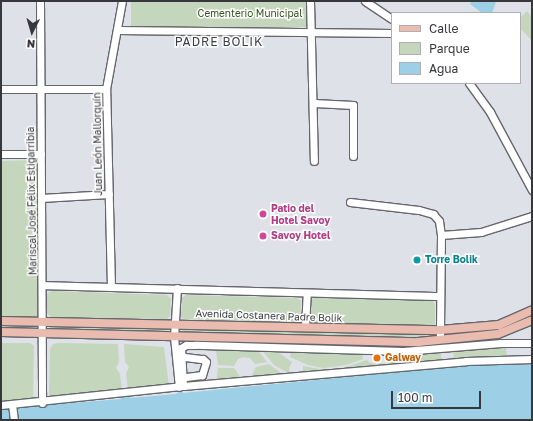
<!DOCTYPE html>
<meta charset="utf-8">
<style>
body{margin:0}
#map{position:relative;width:533px;height:421px;overflow:hidden;background:#dfe1e8;font-family:"Golos Text",sans-serif}
div>[style]{position:absolute}
.green>*{inset:0;background:#c4d6bc;transform-origin:0 0}
.water>*{inset:0;background:#9dd0e6}
.roads{filter:drop-shadow(1px 0 #65666d) drop-shadow(-1px 0 #65666d) drop-shadow(0 1px #65666d) drop-shadow(0 -1px #65666d)}
.minor>*{height:7px;margin:-3.5px;padding:0 3.5px;transform-origin:3.5px;border-radius:3.5px;background:#fff}
.major>*{height:8px;margin:-4px;padding:0 4px;transform-origin:4px;border-radius:4px;background:#e9bcaf}
.dots>*{width:11px;height:11px;translate:-50% -50%;box-sizing:border-box;border:2px solid #fff;border-radius:50%}
span{translate:-50% -50%;white-space:nowrap;text-align:center;line-height:1.15;-webkit-text-stroke:3px #fff;paint-order:stroke}
.park-label{font-size:10px;color:#31531d}
.street-label{font-size:10px;color:#37383b}
.hotel-label{font-size:10px;color:#b23c85;font-weight:700}
.left{translate:0 -50%;text-align:left}
.culture-label{font-size:10px;color:#0d838f;font-weight:700}
.food-label{font-size:10px;color:#c56008;font-weight:700}
.quarter-label{font-size:12px;color:#3d3e44;letter-spacing:1px}
.frame{position:absolute;inset:0;border:2px solid #37383b;pointer-events:none}
.legend{position:absolute;left:391px;top:12px;width:130px;height:72px;box-sizing:border-box;background:#fff;border:1px solid #afafb1;margin:0;padding:5px 7px;list-style:none;font-size:12px;color:#37383b}
.legend li{display:flex;align-items:center;gap:8px;height:20px}
.legend b{width:20px;border:1px solid #afafb1}
.north{position:absolute;left:12px;top:12px;width:40px;height:40px;-webkit-text-stroke:3px #fff;paint-order:stroke;rotate:185deg;font-size:11px;font-weight:700;line-height:16px;text-align:center;color:#37383b}
.north::after{content:'';display:block;margin:auto;width:14px;height:18px;background:#37383b;clip-path:polygon(50% 0,100% 100%,50% 72%,0 100%)}
.scale{position:absolute;left:391px;top:391px;width:90px;height:18px;box-sizing:border-box;border:2px solid #37383b;border-top:0;padding-left:5px;font-size:12px;line-height:14px;white-space:nowrap;color:#37383b;-webkit-text-stroke:3px #fff;paint-order:stroke}
</style>
<div id="map">
<div class="green">
<i style="left:131px;top:1px;width:176px;height:26px"></i>
<i style="clip-path:polygon(527px 11px,532px 17px,532px 41px,520px 28px,520px 18px)"></i>
<i style="clip-path:polygon(37px 160px,37px 278px,32px 278px,43px 279px,43px 322px,1px 321px,1px 161px)"></i>
<i style="clip-path:polygon(52px 291px,167px 295px,171px 299px,170px 316px,167px 319px,51px 317px,47px 313px,47px 294px)"></i>
<i style="clip-path:polygon(186px 295px,297px 298px,301px 301px,300px 321px,297px 323px,184px 319px,181px 317px,182px 298px)"></i>
<i style="clip-path:polygon(314px 298px,432px 300px,435px 304px,435px 324px,433px 326px,313px 324px,310px 322px,311px 300px)"></i>
<i style="clip-path:polygon(49px 326px,167px 328px,166px 332px,50px 329px)"></i>
<i style="clip-path:polygon(181px 327px,435px 333px,433px 337px,405px 339px,184px 333px)"></i>
<i style="clip-path:polygon(1px 343px,30px 343px,34px 346px,33px 400px,1px 402px)"></i>
<i style="clip-path:polygon(59px 343px,118px 344px,119px 362px,116px 368px,120px 374px,122px 391px,49px 398px,50px 349px,53px 344px)"></i>
<i style="clip-path:polygon(124px 344px,164px 347px,169px 386px,128px 390px,126px 373px,129px 367px,125px 362px)"></i>
<i style="clip-path:polygon(508px 346px,506px 350px,507px 356px,452px 360px,454px 355px,451px 351px)"></i>
<i style="clip-path:polygon(183px 348px,256px 348px,267px 362px,255px 364px,250px 358px,243px 357px,238px 359px,234px 366px,218px 365px,216px 351px,182px 350px)"></i>
<i style="clip-path:polygon(262px 350px,276px 351px,292px 362px,289px 368px,290px 374px,274px 365px)"></i>
<i style="clip-path:polygon(291px 351px,362px 352px,363px 359px,346px 365px,323px 368px,308px 365px,290px 357px)"></i>
<i style="clip-path:polygon(442px 352px,441px 357px,444px 361px,303px 373px,303px 366px,326px 370px,340px 369px,367px 360px,370px 363px,387px 364px,388px 354px)"></i>
<i style="clip-path:polygon(269px 364px,285px 376px,251px 377px,256px 367px)"></i>
<i style="clip-path:polygon(218px 368px,234px 368px,241px 378px,216px 382px)"></i>
</div>
<div class="water">
<i style="clip-path:polygon(472px 1px,493px 1px,496px 2px,492px 13px,482px 13px,470px 4px)"></i>
<i style="clip-path:polygon(532px 362px,532px 420px,1px 420px,1px 410px,46px 403px,46px 405px,121px 399px,123px 396px,128px 395px,130px 398px,176px 394px,182px 390px,183px 393px,449px 367px)"></i>
</div>
<div class="roads">
<div class="minor">
<i style="left:40px;top:1px;width:402px;rotate:89.7deg"></i>
<i style="left:310px;top:1px;width:160px;rotate:88.6deg"></i>
<i style="left:365px;top:1px;width:32px;rotate:34deg"></i>
<i style="left:117px;top:30px;width:275px;rotate:0.6deg"></i>
<i style="left:469px;top:83px;width:36px;rotate:54deg"></i>
<i style="left:490px;top:112px;width:89px;rotate:61.7deg"></i>
<i style="left:1px;top:89px;width:105px"></i>
<i style="left:314px;top:103px;width:39px;rotate:3deg"></i>
<i style="left:353px;top:105px;width:51px;rotate:90deg"></i>
<i style="left:1px;top:154px;width:40px"></i>
<i style="left:41px;top:198px;width:68px;rotate:-3.4deg"></i>
<i style="left:350px;top:202px;width:69px;rotate:6.6deg"></i>
<i style="left:419px;top:210px;width:15px;rotate:16deg"></i>
<i style="left:433px;top:214px;width:9px;rotate:49deg"></i>
<i style="left:439px;top:221px;width:14px;rotate:82deg"></i>
<i style="left:441px;top:235px;width:101px;rotate:90.6deg"></i>
<i style="left:441px;top:235px;width:40px;rotate:-4.3deg"></i>
<i style="left:481px;top:232px;width:53px;rotate:-17.4deg"></i>
<i style="left:43px;top:285px;width:397px;rotate:1.6deg"></i>
<i style="left:111px;top:287px;width:198px;rotate:-91.4deg"></i>
<i style="left:106px;top:89px;width:89px;rotate:-79.7deg"></i>
<i style="left:177px;top:288px;width:49px;rotate:93.5deg"></i>
<i style="left:174px;top:337px;width:50px;rotate:84.3deg"></i>
<i style="left:305px;top:327px;width:33px;rotate:-87deg"></i>
<i style="left:532px;top:343px;width:31px;rotate:180deg"></i>
<i style="left:501px;top:343px;width:98px;rotate:175.3deg"></i>
<i style="left:403px;top:351px;width:208px;rotate:-178.3deg"></i>
<i style="left:195px;top:345px;width:9px;rotate:180deg"></i>
<i style="left:186px;top:345px;width:6px;rotate:149deg"></i>
<i style="left:181px;top:348px;width:38px;rotate:87deg"></i>
<i style="left:183px;top:386px;width:284px;rotate:-5deg"></i>
<i style="left:466px;top:361px;width:66px;rotate:-1.7deg"></i>
<i style="left:177px;top:356px;width:26px;rotate:7deg"></i>
<i style="left:203px;top:359px;width:4px;rotate:45deg"></i>
<i style="left:206px;top:362px;width:14px;rotate:107deg"></i>
<i style="left:202px;top:375px;width:24px;rotate:173deg"></i>
<i style="left:12px;top:404px;width:16px;rotate:83deg"></i>
<i style="left:1px;top:405px;width:183px;rotate:-6deg"></i>
</div>
<div class="major">
<i style="left:1px;top:321px;width:439px;rotate:1.2deg"></i>
<i style="left:440px;top:330px;width:59px;rotate:-4.8deg"></i>
<i style="left:499px;top:325px;width:36px;rotate:-24deg"></i>
<i style="left:1px;top:332px;width:417px;rotate:1.4deg"></i>
<i style="left:418px;top:342px;width:80px;rotate:-5.7deg"></i>
<i style="left:498px;top:334px;width:37px;rotate:-22deg"></i>
</div>
</div>
<div class="dots">
<i style="left:263px;top:214px;background:#d1479c"></i>
<i style="left:263px;top:236px;background:#d1479c"></i>
<i style="left:417px;top:260px;background:#0f9aa8"></i>
<i style="left:377px;top:358px;background:#e8710a"></i>
</div>
<div class="park-label">
<span style="left:250px;top:14px">Cementerio Municipal</span>
</div>
<div class="street-label">
<span style="left:98px;top:144px;rotate:-91deg">Juan León Mallorquín</span>
<span style="left:32px;top:201px;rotate:-91deg">Mariscal José Félix Estigarribia</span>
<span style="left:269px;top:316px;rotate:2deg">Avenida Costanera Padre Bolik</span>
</div>
<div class="hotel-label">
<span class="left" style="left:271px;top:214px">Patio del<br>Hotel Savoy</span>
<span class="left" style="left:271px;top:236px">Savoy Hotel</span>
</div>
<div class="culture-label">
<span class="left" style="left:425px;top:260px">Torre Bolik</span>
</div>
<div class="food-label">
<span class="left" style="left:385px;top:358px">Galway</span>
</div>
<div class="quarter-label">
<span style="left:219px;top:42px">PADRE BOLIK</span>
</div>
<div class="frame"></div>
<ul class="legend">
<li><b style="height:5px;background:#e9bcaf"></b>Calle</li>
<li><b style="height:11px;background:#c4d6bc"></b>Parque</li>
<li><b style="height:11px;background:#9dd0e6"></b>Agua</li>
</ul>
<div class="north">N</div>
<div class="scale">100 m</div>
</div>
